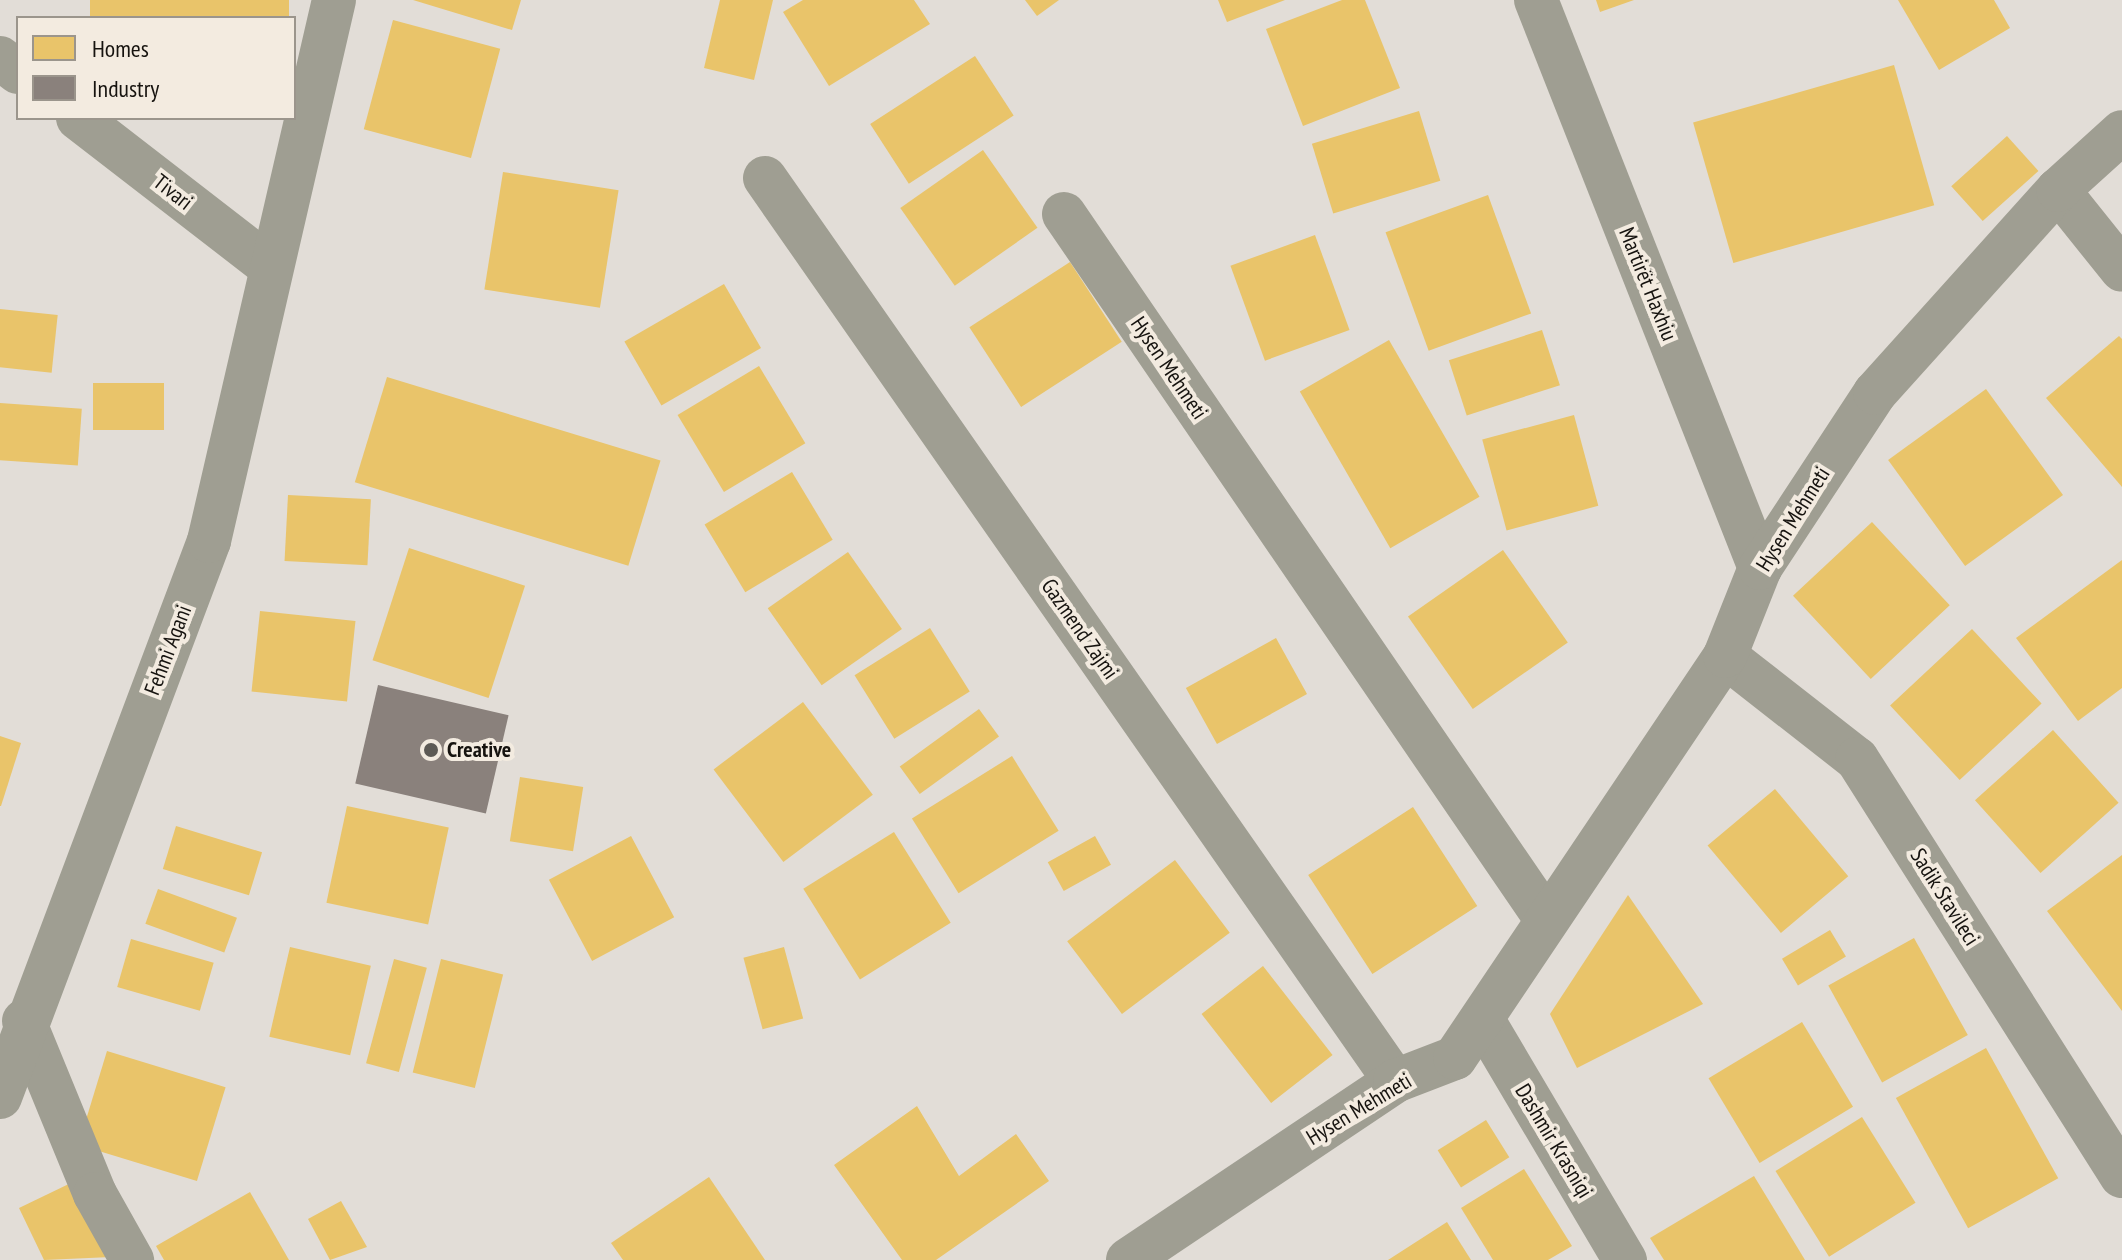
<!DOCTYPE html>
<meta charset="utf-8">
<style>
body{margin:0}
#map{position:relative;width:2122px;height:1260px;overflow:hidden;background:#e2ddd7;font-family:"PT Sans Narrow",sans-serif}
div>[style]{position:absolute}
.homes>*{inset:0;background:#e9c46a;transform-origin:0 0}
.industry>*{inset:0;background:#8a817c;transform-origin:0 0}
.minor>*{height:44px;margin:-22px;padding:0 22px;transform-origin:22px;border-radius:22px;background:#9f9e92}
.dots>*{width:22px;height:22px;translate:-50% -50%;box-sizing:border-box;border:4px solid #f3ebe0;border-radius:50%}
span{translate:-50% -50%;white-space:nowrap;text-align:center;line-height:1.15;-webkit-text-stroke:8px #f3ebe0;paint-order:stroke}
.street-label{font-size:22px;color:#16130f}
.poi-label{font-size:22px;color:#16130f;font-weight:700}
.left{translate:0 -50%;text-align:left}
.legend{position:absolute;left:16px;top:16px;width:280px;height:104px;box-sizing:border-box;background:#f3ebe0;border:2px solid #9b958c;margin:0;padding:10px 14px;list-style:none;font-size:24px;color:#16130f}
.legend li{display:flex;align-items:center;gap:16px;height:40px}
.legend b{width:40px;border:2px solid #9b958c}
</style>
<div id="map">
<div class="homes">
<i style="left:90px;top:0;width:199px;height:19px"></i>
<i style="clip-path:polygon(413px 0,521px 0,512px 30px)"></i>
<i style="clip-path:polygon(720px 0,773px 0,754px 80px,704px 68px)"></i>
<i style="clip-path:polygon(803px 0,914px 0,930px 24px,829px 86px,783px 12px)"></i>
<i style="clip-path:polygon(1025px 0,1059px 0,1037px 16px)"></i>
<i style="clip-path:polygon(1218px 0,1285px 0,1227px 22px)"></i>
<i style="clip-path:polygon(1342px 0,1365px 0,1400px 88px,1303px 126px,1266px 29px)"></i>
<i style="clip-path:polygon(1596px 0,1634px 0,1600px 12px)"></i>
<i style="clip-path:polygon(1898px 0,1994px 0,2010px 28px,1939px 70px)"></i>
<i style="left:393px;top:20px;width:111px;height:113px;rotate:15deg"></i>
<i style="left:975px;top:56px;width:71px;height:125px;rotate:57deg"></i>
<i style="left:1894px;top:65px;width:146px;height:209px;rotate:74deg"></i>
<i style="left:1419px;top:111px;width:73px;height:112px;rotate:73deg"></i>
<i style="left:2007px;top:136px;width:47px;height:75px;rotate:48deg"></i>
<i style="left:983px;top:150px;width:95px;height:101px;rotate:55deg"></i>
<i style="left:503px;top:172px;width:117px;height:119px;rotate:9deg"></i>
<i style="left:1488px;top:195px;width:126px;height:109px;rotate:70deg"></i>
<i style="left:1315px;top:235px;width:101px;height:90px;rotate:70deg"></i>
<i style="left:1070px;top:262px;width:95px;height:120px;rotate:57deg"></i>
<i style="left:724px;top:284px;width:74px;height:115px;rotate:60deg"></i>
<i style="left:0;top:309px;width:58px;height:58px;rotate:6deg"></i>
<i style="left:1542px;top:330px;width:58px;height:98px;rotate:72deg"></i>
<i style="clip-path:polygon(2119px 336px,2122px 339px,2122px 487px,2046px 398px)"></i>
<i style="left:1389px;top:340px;width:181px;height:103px;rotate:60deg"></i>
<i style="left:759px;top:366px;width:90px;height:95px;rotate:59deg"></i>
<i style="left:387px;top:377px;width:286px;height:110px;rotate:17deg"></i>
<i style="left:93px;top:383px;width:71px;height:47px"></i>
<i style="left:1986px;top:389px;width:131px;height:121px;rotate:54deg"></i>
<i style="left:0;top:403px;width:82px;height:57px;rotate:4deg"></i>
<i style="left:1574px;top:415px;width:94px;height:95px;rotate:75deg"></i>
<i style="left:792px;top:472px;width:79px;height:102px;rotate:59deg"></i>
<i style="left:288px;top:495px;width:83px;height:66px;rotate:3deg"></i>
<i style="left:1872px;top:522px;width:114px;height:108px;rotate:47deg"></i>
<i style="left:409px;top:548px;width:122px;height:118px;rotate:18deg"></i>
<i style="left:1503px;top:550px;width:113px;height:116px;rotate:55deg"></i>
<i style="left:848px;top:552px;width:94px;height:98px;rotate:55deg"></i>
<i style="clip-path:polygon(2122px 560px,2122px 688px,2078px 721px,2016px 638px)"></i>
<i style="left:260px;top:611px;width:96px;height:81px;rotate:6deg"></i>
<i style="left:930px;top:628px;width:75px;height:89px;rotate:58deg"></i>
<i style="left:1972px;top:629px;width:102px;height:112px;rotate:47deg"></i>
<i style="left:1276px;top:638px;width:64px;height:103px;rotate:61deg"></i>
<i style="left:803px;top:702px;width:116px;height:112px;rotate:53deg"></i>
<i style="left:979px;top:709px;width:34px;height:98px;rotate:54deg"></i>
<i style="left:2053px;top:730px;width:98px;height:105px;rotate:48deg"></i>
<i style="clip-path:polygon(0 736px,21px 743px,1px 806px,0 806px)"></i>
<i style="left:1012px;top:756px;width:88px;height:118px;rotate:58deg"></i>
<i style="left:520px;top:777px;width:64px;height:65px;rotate:9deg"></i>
<i style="left:1775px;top:789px;width:114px;height:88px;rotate:50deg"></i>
<i style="left:347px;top:806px;width:104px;height:99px;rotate:12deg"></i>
<i style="left:1413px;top:807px;width:118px;height:125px;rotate:57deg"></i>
<i style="left:176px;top:826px;width:90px;height:45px;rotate:17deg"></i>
<i style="left:894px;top:832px;width:107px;height:107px;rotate:58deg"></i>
<i style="left:631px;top:836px;width:92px;height:93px;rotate:62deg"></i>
<i style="left:1095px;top:836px;width:33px;height:54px;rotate:61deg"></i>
<i style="clip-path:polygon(2122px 855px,2122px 1011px,2047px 911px)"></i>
<i style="left:1175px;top:860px;width:91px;height:135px;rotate:53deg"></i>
<i style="left:158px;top:889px;width:84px;height:37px;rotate:20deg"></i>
<i style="clip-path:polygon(1628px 895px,1703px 1004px,1577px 1068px,1550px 1014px)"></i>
<i style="left:1830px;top:930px;width:31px;height:56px;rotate:59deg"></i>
<i style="left:1914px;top:938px;width:111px;height:98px;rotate:61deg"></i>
<i style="left:131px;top:939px;width:86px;height:50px;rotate:16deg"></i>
<i style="left:290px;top:947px;width:83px;height:92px;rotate:13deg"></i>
<i style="left:784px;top:947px;width:74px;height:42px;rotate:75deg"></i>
<i style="left:394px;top:959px;width:34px;height:108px;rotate:15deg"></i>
<i style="left:441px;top:959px;width:64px;height:117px;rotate:14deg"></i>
<i style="left:1263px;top:966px;width:113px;height:78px;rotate:52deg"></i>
<i style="left:1802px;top:1022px;width:99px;height:109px;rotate:59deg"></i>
<i style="left:1986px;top:1048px;width:149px;height:103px;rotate:61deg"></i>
<i style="left:107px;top:1051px;width:124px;height:98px;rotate:17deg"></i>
<i style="clip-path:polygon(917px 1106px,959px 1176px,1016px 1134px,1049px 1181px,936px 1260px,902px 1260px,834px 1165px)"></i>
<i style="left:1862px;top:1117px;width:101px;height:102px;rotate:58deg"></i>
<i style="left:1486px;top:1120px;width:44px;height:57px;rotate:58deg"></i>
<i style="clip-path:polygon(1524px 1169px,1572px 1246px,1548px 1260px,1493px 1260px,1461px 1208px)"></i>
<i style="clip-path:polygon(1754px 1176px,1805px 1260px,1664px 1260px,1650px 1238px)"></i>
<i style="clip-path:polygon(709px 1177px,765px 1260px,623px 1260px,611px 1243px)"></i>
<i style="clip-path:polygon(75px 1181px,111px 1257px,44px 1260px,19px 1208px)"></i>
<i style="clip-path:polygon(250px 1192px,289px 1260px,164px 1260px,156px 1246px)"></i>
<i style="clip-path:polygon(341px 1201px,367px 1247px,330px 1260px,308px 1219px)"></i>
<i style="clip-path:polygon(1447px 1222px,1471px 1260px,1388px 1260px)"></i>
</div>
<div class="industry">
<i style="left:378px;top:685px;width:134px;height:101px;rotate:13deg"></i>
</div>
<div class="minor">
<i style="left:1536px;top:0;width:611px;rotate:68.48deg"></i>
<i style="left:0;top:58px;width:23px;rotate:38deg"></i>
<i style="left:78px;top:118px;width:240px;rotate:37.7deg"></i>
<i style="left:765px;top:178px;width:1101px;rotate:55.1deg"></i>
<i style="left:2058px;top:190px;width:102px;rotate:51.3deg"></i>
<i style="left:1064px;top:214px;width:854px;rotate:55.64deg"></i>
<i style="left:1725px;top:656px;width:167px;rotate:38deg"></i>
<i style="left:1857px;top:759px;width:494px;rotate:57.6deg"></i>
<i style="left:24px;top:1021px;width:187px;rotate:67.7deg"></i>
<i style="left:95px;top:1194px;width:76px;rotate:60.7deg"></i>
<i style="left:1484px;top:1022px;width:277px;rotate:59.4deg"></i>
<i style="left:0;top:1097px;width:594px;rotate:-69.4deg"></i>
<i style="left:209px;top:541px;width:555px;rotate:-76.99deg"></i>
<i style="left:1128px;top:1260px;width:321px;rotate:-33.8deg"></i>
<i style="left:1395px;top:1081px;width:64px;rotate:-21deg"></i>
<i style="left:1455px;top:1058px;width:484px;rotate:-56.1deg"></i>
<i style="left:1725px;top:656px;width:95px;rotate:-68.3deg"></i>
<i style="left:1760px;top:568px;width:209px;rotate:-56.7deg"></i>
<i style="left:1875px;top:393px;width:273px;rotate:-48deg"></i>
<i style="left:2058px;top:190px;width:86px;rotate:-42.2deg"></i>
</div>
<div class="dots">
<i style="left:431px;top:750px;background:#5d5a55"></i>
</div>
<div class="street-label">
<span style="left:173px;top:192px;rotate:38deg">Tivari</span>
<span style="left:1648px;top:284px;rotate:68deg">Martirët Haxhiu</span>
<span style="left:1169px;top:368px;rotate:56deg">Hysen Mehmeti</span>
<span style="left:1793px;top:519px;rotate:-58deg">Hysen Mehmeti</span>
<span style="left:1080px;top:629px;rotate:55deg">Gazmend Zajmi</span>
<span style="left:168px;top:650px;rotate:-69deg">Fehmi Agani</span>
<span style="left:1945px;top:897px;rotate:58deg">Sadik Stavileci</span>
<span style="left:1359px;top:1109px;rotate:-31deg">Hysen Mehmeti</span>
<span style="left:1554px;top:1141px;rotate:59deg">Dashmir Krasniqi</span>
</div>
<div class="poi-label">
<span class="left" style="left:447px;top:750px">Creative</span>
</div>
<ul class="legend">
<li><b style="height:22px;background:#e9c46a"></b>Homes</li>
<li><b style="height:22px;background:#8a817c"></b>Industry</li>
</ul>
</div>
